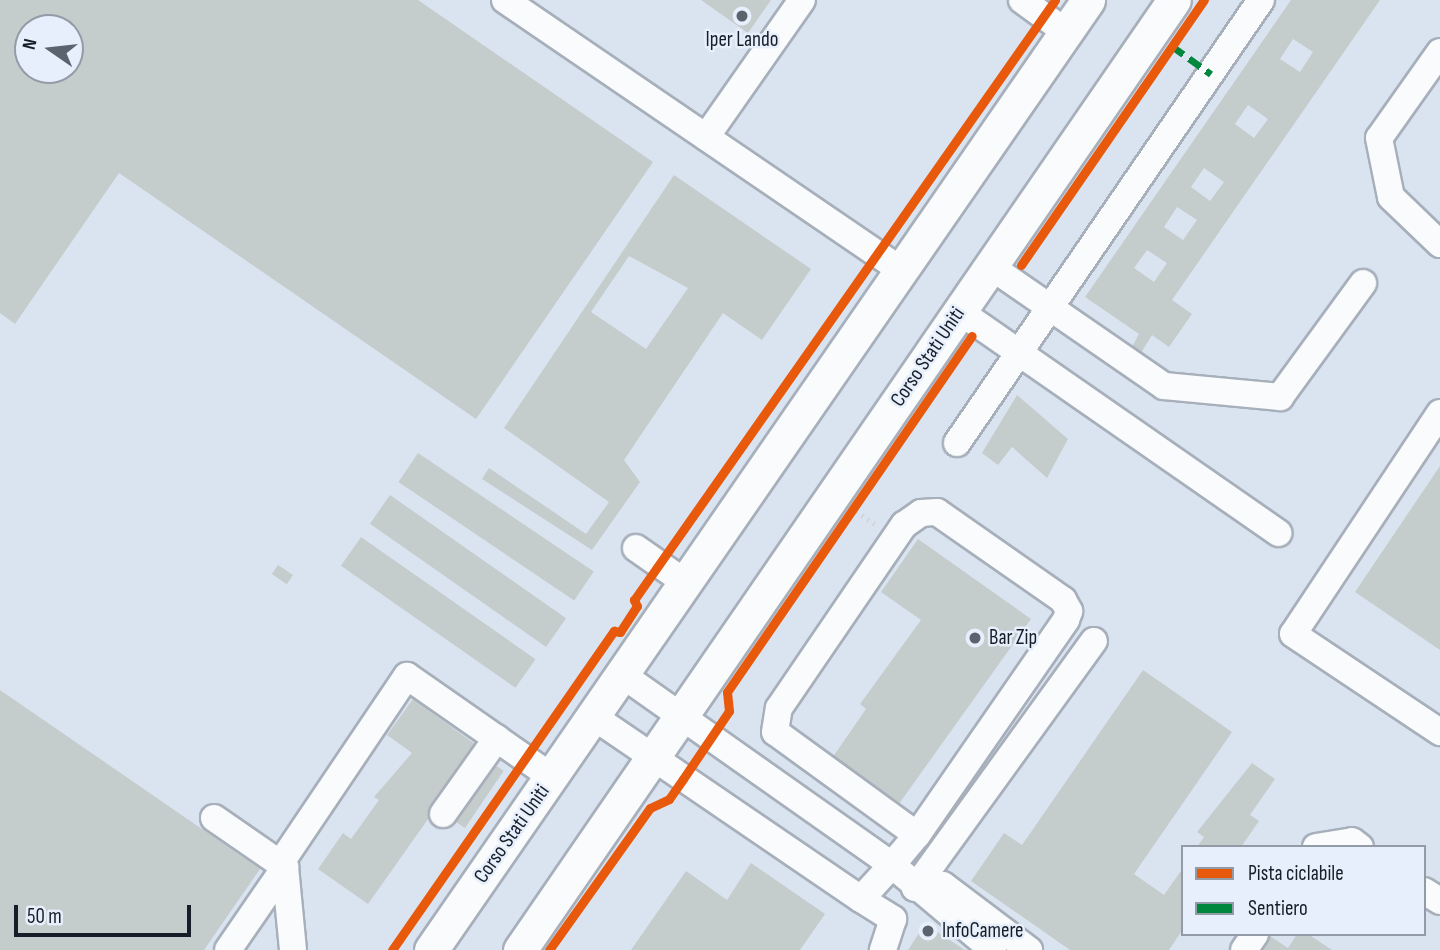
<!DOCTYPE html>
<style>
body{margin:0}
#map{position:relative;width:1440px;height:950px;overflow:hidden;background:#dae4f1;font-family:"Sofia Sans Condensed",sans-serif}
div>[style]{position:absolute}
.building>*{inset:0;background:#c5cccc;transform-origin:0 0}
.path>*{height:4.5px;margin-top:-2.25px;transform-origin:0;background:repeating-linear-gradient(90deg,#d1d4d8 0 2px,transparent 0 7px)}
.roads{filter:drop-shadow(2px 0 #a7afba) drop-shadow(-2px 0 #a7afba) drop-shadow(0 2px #a7afba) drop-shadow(0 -2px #a7afba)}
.minor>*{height:26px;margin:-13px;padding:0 13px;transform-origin:13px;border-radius:13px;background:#f9fbfd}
.major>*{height:33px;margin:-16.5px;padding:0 16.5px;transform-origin:16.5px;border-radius:16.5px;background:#f9fbfd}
.quiet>*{height:7px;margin-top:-3.5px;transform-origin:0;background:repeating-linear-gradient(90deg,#00873e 0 14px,transparent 0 21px)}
.cycleway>*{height:9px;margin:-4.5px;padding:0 4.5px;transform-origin:4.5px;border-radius:4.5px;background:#e8590c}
.dots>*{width:19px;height:19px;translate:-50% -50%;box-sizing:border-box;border:4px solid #e6effb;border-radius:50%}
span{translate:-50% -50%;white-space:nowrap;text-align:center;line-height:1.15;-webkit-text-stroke:5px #e6effb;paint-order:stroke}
.poi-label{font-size:21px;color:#161e28}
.left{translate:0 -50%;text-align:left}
.street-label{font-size:21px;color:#161e28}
.legend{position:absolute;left:1181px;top:845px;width:245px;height:91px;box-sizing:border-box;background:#e6effb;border:2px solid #939ba7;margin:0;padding:9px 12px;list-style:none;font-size:21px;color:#161e28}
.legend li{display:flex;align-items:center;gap:14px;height:35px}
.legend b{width:35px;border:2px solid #939ba7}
.north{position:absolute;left:14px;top:14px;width:70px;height:70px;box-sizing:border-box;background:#e6effb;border:2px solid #939ba7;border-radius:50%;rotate:284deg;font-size:19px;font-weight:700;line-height:28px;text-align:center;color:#161e28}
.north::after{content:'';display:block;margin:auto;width:24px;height:32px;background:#5b636e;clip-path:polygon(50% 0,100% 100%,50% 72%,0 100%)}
.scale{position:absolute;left:14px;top:905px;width:177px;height:32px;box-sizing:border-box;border:4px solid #161e28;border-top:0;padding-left:9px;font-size:21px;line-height:24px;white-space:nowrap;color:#161e28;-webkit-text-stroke:5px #e6effb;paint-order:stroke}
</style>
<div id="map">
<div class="building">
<i style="clip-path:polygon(evenodd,0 0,418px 0,653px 162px,476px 419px,119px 173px,15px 324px,0 313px,0 0,28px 28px,70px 28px,70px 70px,28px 70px,28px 28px)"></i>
<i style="clip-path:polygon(701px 0,771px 0,748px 33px)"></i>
<i style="clip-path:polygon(evenodd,1291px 0,1380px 0,1172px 300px,1192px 314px,1169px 347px,1152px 335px,1141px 353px,1132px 347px,1139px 334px,1085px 297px,1291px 0,1293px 39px,1313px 52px,1300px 72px,1280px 59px,1293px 39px,1291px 0,1248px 105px,1268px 119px,1254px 138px,1235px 124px,1248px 105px,1291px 0,1204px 168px,1224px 182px,1210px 201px,1191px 187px,1204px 168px,1291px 0,1177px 207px,1197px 220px,1183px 240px,1164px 227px,1177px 207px,1291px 0,1147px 250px,1167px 263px,1154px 282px,1134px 268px,1147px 250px)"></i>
<i style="clip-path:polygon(evenodd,674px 175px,811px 269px,762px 340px,723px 313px,624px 460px,640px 482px,592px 550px,482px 479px,489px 468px,586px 534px,609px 502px,504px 428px,674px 175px,629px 256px,688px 288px,646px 349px,591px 312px,629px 256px)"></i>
<i style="clip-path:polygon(1017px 395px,1068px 439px,1047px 478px,1012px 447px,998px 465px,982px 453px)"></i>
<i style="left:418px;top:453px;width:212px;height:35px;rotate:34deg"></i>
<i style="clip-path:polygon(1440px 466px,1440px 650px,1355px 592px)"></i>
<i style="left:390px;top:495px;width:215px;height:35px;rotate:35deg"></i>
<i style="left:361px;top:537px;width:213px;height:35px;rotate:35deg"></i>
<i style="clip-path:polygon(918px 539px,1031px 619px,896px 808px,830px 761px,866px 709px,860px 704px,921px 620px,881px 592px)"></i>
<i style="left:278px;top:565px;width:18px;height:11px;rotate:34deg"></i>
<i style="clip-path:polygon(1143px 670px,1232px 732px,1134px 874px,1164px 895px,1183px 868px,1183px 929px,1169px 950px,1070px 950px,971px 881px,1004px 833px,1022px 845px)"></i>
<i style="clip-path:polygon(0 690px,260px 869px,204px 950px,0 950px)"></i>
<i style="clip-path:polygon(413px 699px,479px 747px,368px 904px,318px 869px,343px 833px,351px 839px,379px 800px,374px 797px,412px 753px,387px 735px)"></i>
<i style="left:492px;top:763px;width:14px;height:69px;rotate:34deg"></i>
<i style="clip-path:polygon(1252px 763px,1275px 779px,1250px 815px,1259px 821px,1241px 847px,1197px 847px,1204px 837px,1197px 832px)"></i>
<i style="clip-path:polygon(751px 863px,825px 914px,800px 950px,631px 950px,686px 871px,727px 900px)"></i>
<i style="clip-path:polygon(925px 924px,965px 950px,908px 950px)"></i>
<i style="clip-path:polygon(1267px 934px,1288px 948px,1297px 934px,1308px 934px,1332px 950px,1254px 950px)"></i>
</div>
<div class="path">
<i style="left:856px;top:511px;width:23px;rotate:34deg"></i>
</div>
<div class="roads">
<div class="minor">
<i style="left:505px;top:0;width:481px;rotate:34.3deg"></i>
<i style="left:1022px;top:0;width:54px;rotate:36deg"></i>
<i style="left:1440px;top:52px;width:105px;rotate:125.3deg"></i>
<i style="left:1379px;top:138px;width:60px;rotate:78.5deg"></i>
<i style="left:1391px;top:197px;width:68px;rotate:43.8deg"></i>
<i style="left:706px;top:137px;width:167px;rotate:-55deg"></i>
<i style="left:990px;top:266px;width:211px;rotate:34.6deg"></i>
<i style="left:1164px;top:386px;width:117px;rotate:5.4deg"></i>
<i style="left:1280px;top:397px;width:141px;rotate:-53.9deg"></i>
<i style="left:959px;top:311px;width:389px;rotate:34.8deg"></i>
<i style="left:1440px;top:413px;width:265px;rotate:123.6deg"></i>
<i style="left:1293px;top:634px;width:177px;rotate:33.7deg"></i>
<i style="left:957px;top:443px;width:537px;rotate:-55.54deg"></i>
<i style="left:636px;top:548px;width:61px;rotate:35deg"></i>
<i style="left:594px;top:717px;width:323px;rotate:34.3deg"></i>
<i style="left:861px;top:899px;width:46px;rotate:-47.6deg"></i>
<i style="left:892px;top:865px;width:329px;rotate:-144.8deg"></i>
<i style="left:443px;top:814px;width:93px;rotate:-54.6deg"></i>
<i style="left:214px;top:818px;width:86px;rotate:34.6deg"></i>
<i style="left:285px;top:867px;width:83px;rotate:84.5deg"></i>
<i style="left:917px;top:835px;width:175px;rotate:-144deg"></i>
<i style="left:775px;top:732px;width:24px;rotate:-81deg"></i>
<i style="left:779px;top:708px;width:222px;rotate:-55.7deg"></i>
<i style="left:904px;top:525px;width:21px;rotate:-35deg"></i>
<i style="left:921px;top:513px;width:16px;rotate:-4deg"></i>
<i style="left:937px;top:512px;width:154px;rotate:34.9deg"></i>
<i style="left:1063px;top:600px;width:13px;rotate:61deg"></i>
<i style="left:1069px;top:611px;width:9px;rotate:108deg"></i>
<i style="left:1066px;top:620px;width:262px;rotate:124.7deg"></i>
<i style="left:917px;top:835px;width:39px;rotate:130deg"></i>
<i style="left:892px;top:865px;width:132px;rotate:40.1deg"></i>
<i style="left:1316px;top:847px;width:36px;rotate:-9deg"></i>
<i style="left:1352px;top:841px;width:10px;rotate:37deg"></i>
<i style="left:280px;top:864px;width:227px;rotate:-56deg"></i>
<i style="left:407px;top:676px;width:177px;rotate:34.9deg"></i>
<i style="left:915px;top:888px;width:305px;rotate:-54.1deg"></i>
<i style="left:915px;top:888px;width:28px;rotate:-6deg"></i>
<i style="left:943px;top:885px;width:108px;rotate:37.1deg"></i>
<i style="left:1424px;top:891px;width:19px;rotate:32deg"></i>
<i style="left:861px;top:899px;width:38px;rotate:32deg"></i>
<i style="left:893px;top:919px;width:33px;rotate:108deg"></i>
<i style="left:228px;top:950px;width:101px;rotate:-55.5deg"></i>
<i style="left:1244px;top:950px;width:19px;rotate:-55deg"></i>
</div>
<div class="major">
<i style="left:431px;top:950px;width:1155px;rotate:-55.33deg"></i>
<i style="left:520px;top:950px;width:1153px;rotate:-55.46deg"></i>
</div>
</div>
<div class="quiet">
<i style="left:1172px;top:46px;width:48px;rotate:35.7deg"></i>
</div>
<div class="cycleway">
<i style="left:1021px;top:265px;width:322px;rotate:-55.4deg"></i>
<i style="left:392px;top:950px;width:389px;rotate:-55.2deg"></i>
<i style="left:614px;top:631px;width:6px;rotate:9deg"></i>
<i style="left:620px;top:632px;width:31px;rotate:-57deg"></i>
<i style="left:637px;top:606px;width:7px;rotate:-117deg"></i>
<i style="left:634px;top:600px;width:733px;rotate:-54.94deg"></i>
<i style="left:549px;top:950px;width:174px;rotate:-54.6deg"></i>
<i style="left:650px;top:808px;width:21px;rotate:-25deg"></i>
<i style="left:669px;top:799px;width:24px;rotate:-55deg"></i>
<i style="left:683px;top:779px;width:82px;rotate:-55.9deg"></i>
<i style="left:729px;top:711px;width:19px;rotate:-96deg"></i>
<i style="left:727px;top:692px;width:432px;rotate:-55.5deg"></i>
</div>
<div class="dots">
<i style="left:742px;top:16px;background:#5b636e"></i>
<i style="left:975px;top:638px;background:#5b636e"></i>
<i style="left:928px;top:931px;background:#5b636e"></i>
</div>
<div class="poi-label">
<span style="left:742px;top:40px">Iper Lando</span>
<span class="left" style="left:989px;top:638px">Bar Zip</span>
<span class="left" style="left:942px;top:931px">InfoCamere</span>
</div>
<div class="street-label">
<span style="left:928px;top:357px;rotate:-56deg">Corso Stati Uniti</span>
<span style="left:512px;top:834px;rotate:-55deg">Corso Stati Uniti</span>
</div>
<ul class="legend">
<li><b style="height:9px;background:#e8590c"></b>Pista ciclabile</li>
<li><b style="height:9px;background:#00873e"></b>Sentiero</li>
</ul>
<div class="north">N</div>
<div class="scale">50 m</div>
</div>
